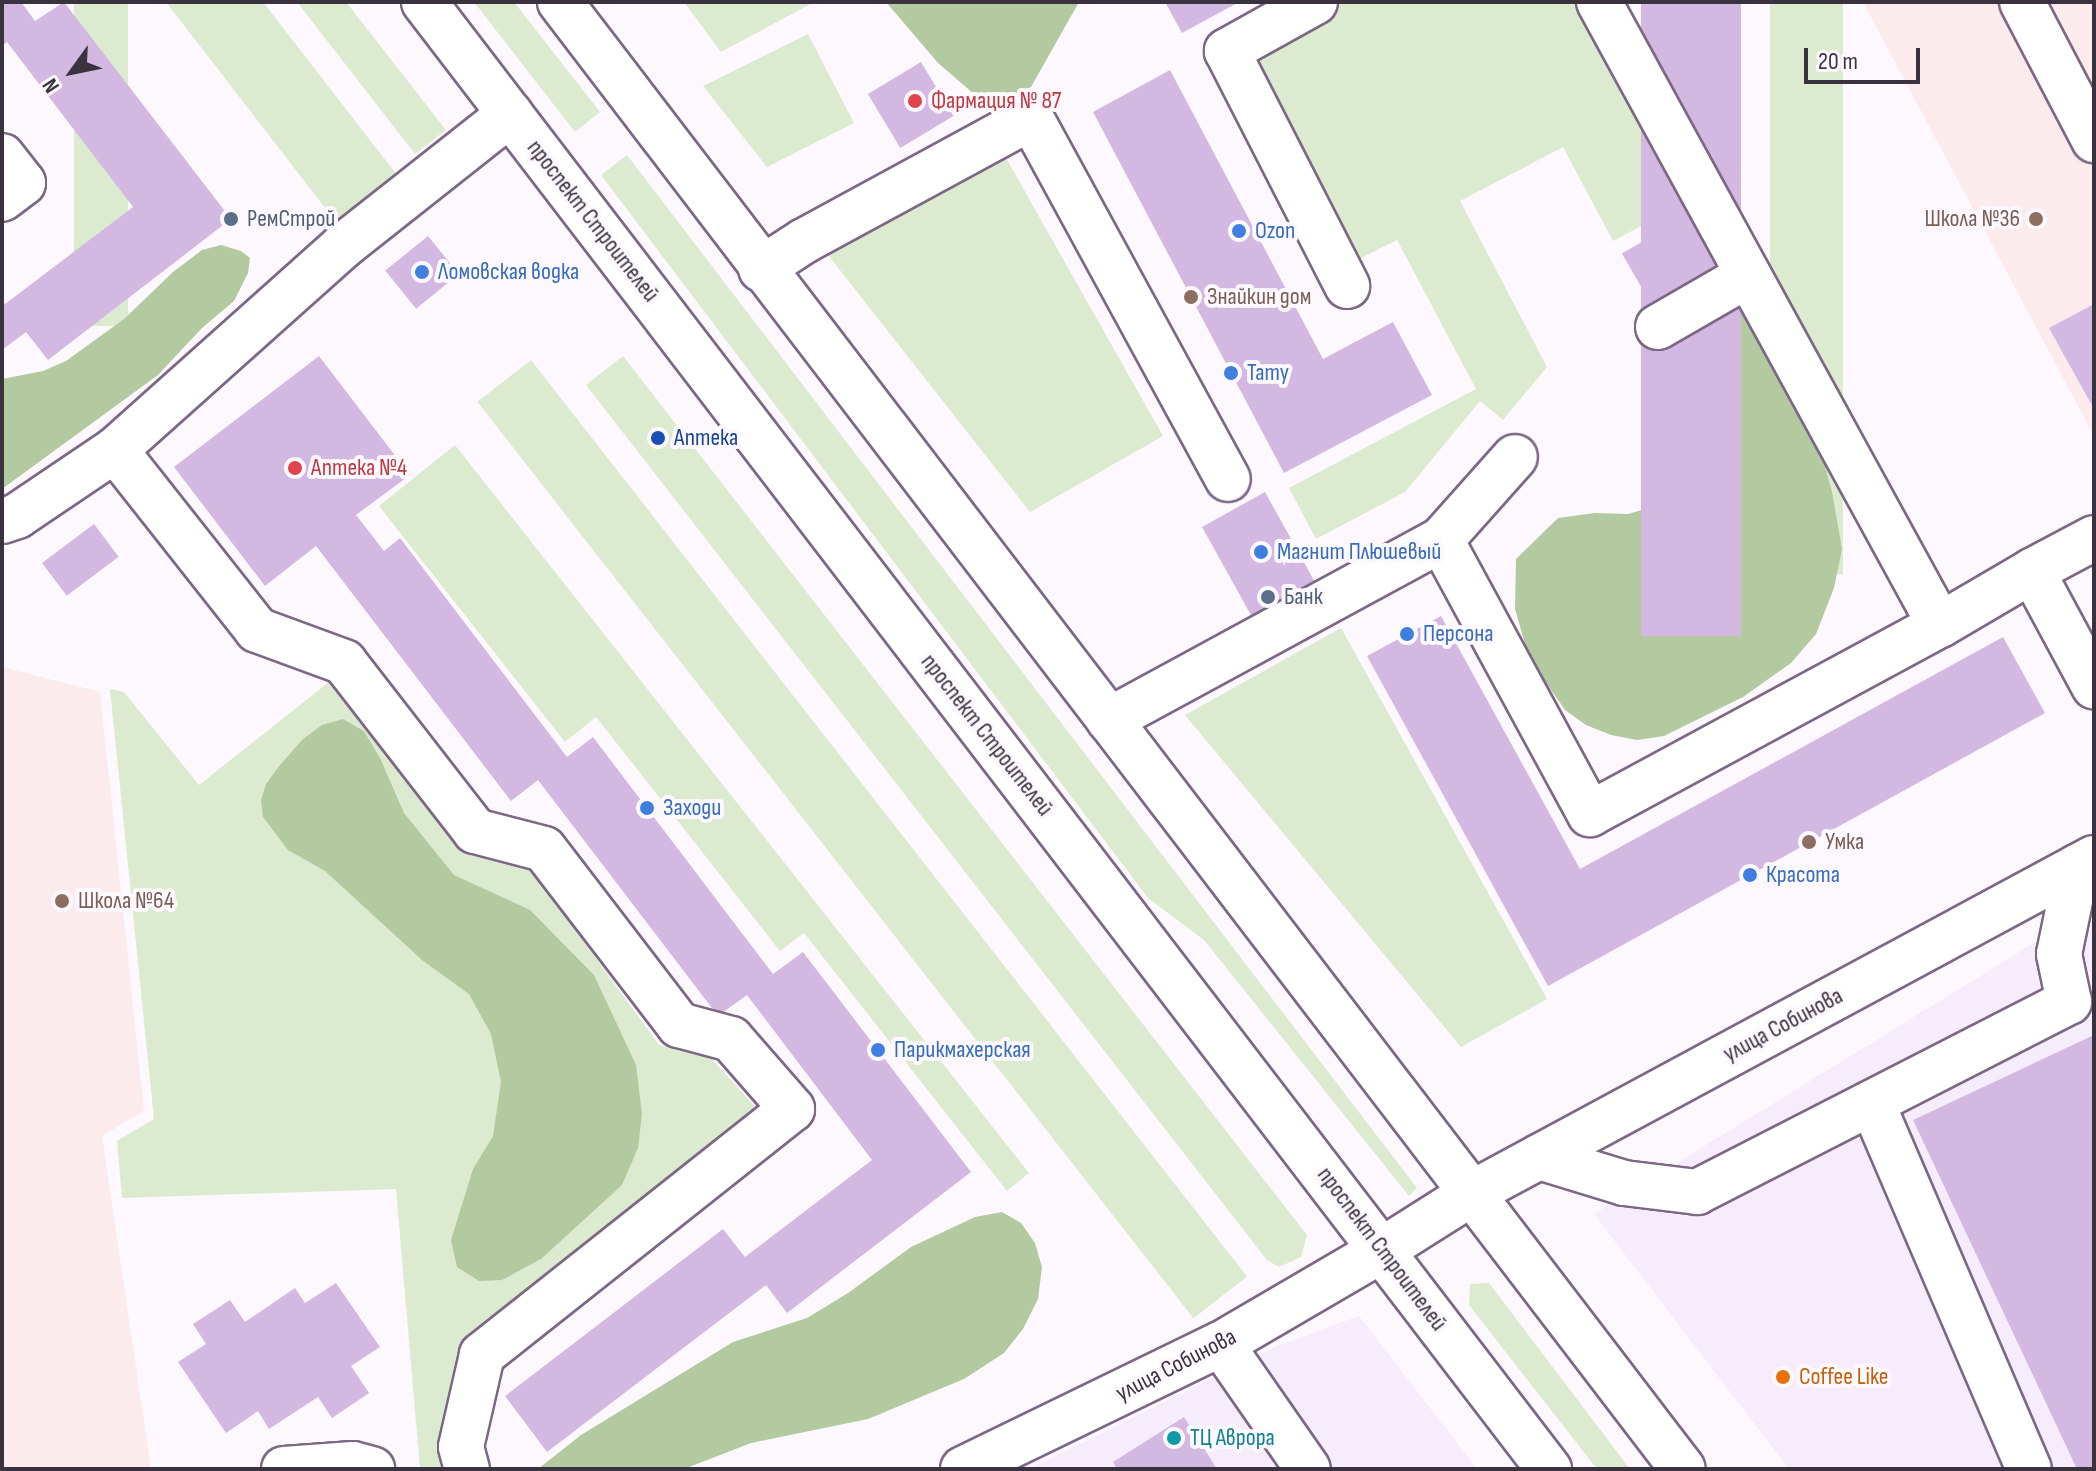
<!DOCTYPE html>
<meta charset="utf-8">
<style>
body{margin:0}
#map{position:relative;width:2096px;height:1471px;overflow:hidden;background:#fcf8fe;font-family:"Sofia Sans Condensed",sans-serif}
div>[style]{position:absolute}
.built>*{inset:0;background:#f6ecfc}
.education>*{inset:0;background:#fbebed}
.green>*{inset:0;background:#dcebcf;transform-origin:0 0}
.forest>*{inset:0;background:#b3c99f}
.building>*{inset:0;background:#d3b9e1;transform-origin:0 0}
.roads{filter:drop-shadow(2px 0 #7c6885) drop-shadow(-2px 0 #7c6885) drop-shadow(0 2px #7c6885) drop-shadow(0 -2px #7c6885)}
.minor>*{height:44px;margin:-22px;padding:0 22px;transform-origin:22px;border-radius:22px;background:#fff}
.major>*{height:44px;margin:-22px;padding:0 22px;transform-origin:22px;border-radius:22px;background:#fff}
.dots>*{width:22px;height:22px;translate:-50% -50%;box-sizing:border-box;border:4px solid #fcf8fe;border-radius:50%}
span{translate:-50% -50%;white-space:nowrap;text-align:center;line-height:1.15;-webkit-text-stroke:8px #fcf8fe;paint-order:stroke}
.health-label{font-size:24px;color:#be3a42}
.left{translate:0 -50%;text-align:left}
.service-label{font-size:24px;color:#4e5e75}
.education-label{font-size:24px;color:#785e54}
.right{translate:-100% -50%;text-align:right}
.street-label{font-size:24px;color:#3a323e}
.shop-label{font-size:24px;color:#366cbe}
.transit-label{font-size:24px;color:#164399}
.food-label{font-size:24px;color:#c56008}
.culture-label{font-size:24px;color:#0d838f}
.frame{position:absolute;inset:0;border:4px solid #3a323e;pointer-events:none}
.north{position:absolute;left:32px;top:32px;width:80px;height:80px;-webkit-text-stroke:6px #fcf8fe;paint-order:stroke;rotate:237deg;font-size:22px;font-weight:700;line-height:32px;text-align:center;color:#3a323e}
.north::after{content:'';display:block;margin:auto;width:28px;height:36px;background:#3a323e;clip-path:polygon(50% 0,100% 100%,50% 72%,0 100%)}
.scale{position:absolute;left:1804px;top:48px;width:116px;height:36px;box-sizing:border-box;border:4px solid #3a323e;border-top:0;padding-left:10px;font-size:24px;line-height:28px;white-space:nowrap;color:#3a323e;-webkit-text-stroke:6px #fcf8fe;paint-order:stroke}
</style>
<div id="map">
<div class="built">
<i style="clip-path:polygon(2094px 906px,2094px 1469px,1789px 1469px,1594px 1214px)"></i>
<i style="clip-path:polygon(1359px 1316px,1477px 1469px,1030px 1469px,1275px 1347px)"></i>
</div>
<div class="education">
<i style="clip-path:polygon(1863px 2px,2094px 2px,2094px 436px)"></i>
<i style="clip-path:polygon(2px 667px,100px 692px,144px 1111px,102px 1136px,151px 1469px,2px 1469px)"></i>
</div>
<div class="green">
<i style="left:74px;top:2px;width:54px;height:324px"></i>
<i style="clip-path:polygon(166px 2px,263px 2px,397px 175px,336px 222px)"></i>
<i style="clip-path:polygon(297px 2px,346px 2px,446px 130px,415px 154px)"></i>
<i style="clip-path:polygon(474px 2px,514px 2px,600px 112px,575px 132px)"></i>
<i style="clip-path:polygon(684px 2px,814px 2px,721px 52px)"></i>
<i style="clip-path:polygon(1344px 2px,1578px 2px,1684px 203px,1613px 241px,1563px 147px,1460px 201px,1547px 367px,1503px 420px,1480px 401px,1405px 492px,1316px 539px,1289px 488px,1476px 389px,1397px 240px,1351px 263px,1242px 56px)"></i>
<i style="left:1770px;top:2px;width:73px;height:572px"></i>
<i style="clip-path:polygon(808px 34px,854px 123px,767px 167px,703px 86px)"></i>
<i style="clip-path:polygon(627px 155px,1417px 1188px,1409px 1196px,1204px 940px,1148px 898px,601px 175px)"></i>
<i style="clip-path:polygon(1006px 158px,1163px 436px,1030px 512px,828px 255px)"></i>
<i style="clip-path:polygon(623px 356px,1307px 1235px,1301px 1257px,1279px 1267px,1267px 1260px,586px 385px)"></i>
<i style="left:531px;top:360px;width:1163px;height:68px;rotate:52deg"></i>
<i style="clip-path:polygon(455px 445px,1029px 1173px,1007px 1191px,804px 933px,780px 951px,596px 717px,565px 742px,379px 506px)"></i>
<i style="clip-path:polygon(1341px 628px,1547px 999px,1461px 1047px,1185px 715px)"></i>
<i style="clip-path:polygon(334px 678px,459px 848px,525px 861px,659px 1045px,708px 1055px,759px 1111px,470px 1346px,446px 1469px,420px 1469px,396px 1189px,122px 1198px,117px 1141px,154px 1119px,110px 689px,124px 692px,199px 785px)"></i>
<i style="clip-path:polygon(1489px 1283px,1630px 1469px,1597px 1469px,1469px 1305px,1470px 1284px)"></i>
</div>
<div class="forest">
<i style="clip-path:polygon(886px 2px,1079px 2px,1031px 87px,1007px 97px,974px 94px,938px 63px)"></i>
<i style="clip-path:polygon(221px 245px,241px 251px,250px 258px,248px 273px,234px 301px,202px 328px,158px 375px,2px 489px,2px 379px,43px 371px,66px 361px,124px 319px,173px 272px,202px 250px)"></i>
<i style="clip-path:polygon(1741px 313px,1763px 327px,1814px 427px,1832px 492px,1842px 549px,1834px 588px,1816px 634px,1791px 663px,1743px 697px,1664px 736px,1637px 740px,1611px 735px,1586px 725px,1565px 710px,1529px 658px,1515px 609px,1516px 559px,1558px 518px,1595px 513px,1628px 514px,1673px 501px,1720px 476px,1732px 434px,1706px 357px,1710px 336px,1724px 318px)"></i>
<i style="clip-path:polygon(343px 719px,364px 731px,380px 758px,404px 813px,454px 875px,530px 910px,594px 975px,636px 1065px,642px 1114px,638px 1148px,622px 1185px,541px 1259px,502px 1280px,479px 1281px,457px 1267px,451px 1240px,473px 1169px,493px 1136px,501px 1082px,491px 1034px,469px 994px,422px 960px,325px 871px,288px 850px,263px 817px,261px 800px,266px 784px,280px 765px,303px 739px,322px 725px)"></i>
<i style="clip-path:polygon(1002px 1212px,1021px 1223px,1035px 1243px,1042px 1267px,1038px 1299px,1023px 1329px,1004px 1353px,964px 1379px,868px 1419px,751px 1443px,684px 1469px,538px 1469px,581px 1435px,733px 1342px,807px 1318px,848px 1293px,911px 1247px,975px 1217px)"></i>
</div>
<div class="building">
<i style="clip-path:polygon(2px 2px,21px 2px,35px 21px,64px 2px,231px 219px,48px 360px,26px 332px,2px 350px,2px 300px,5px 304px,133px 207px,7px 42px,2px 46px)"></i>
<i style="clip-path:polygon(1165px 2px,1239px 2px,1182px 33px)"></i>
<i style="left:1641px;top:2px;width:100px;height:634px"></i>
<i style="left:921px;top:62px;width:63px;height:62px;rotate:59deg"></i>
<i style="clip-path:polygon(1170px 70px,1323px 359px,1393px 322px,1432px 395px,1284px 473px,1093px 112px)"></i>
<i style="left:428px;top:236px;width:49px;height:55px;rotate:51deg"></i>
<i style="left:1647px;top:239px;width:70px;height:29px;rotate:60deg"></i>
<i style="clip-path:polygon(2094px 304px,2094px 409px,2049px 328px)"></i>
<i style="clip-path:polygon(319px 356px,410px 475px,356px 515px,384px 551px,400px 538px,567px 757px,593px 737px,773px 974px,803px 952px,971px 1172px,787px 1313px,766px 1285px,547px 1452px,505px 1396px,723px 1229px,745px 1257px,872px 1160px,747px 995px,718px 1016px,538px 780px,511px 801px,316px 546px,265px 586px,174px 467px)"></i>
<i style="left:1265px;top:492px;width:110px;height:72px;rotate:61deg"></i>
<i style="left:94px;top:524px;width:41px;height:65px;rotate:53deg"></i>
<i style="clip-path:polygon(1441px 616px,1580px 869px,2003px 637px,2045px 713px,1548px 986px,1367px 656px)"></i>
<i style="clip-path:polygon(2094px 1035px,2094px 1469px,2077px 1469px,1913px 1120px)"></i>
<i style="clip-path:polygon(336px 1283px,380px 1347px,351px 1366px,369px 1393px,332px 1418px,318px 1397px,269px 1429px,258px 1411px,226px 1433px,178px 1362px,206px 1344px,193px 1324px,230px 1300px,245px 1322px,295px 1288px,305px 1303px)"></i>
<i style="clip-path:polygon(1184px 1417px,1217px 1469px,1117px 1469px,1113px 1462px)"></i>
</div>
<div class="roads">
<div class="minor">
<i style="left:1315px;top:2px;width:101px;rotate:150.9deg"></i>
<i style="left:1227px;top:51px;width:264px;rotate:62.9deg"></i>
<i style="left:1599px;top:2px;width:710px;rotate:61.31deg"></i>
<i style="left:1940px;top:625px;width:107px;rotate:-30.4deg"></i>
<i style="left:2032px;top:571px;width:131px;rotate:61.7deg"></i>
<i style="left:2022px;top:2px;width:156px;rotate:62.4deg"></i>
<i style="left:2px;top:156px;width:34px;rotate:52deg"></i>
<i style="left:23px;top:183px;width:26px;rotate:143deg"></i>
<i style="left:761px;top:269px;width:51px;rotate:-33.1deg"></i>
<i style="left:804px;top:241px;width:258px;rotate:-28.5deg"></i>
<i style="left:1031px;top:118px;width:411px;rotate:61.4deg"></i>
<i style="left:1658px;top:327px;width:104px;rotate:-30deg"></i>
<i style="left:115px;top:450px;width:229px;rotate:51.7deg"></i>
<i style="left:257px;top:630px;width:93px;rotate:20.2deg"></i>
<i style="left:344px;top:662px;width:214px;rotate:52.2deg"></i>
<i style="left:475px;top:831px;width:71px;rotate:14.6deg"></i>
<i style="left:544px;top:849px;width:222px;rotate:52.5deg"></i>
<i style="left:679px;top:1025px;width:54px;rotate:15.1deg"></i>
<i style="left:731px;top:1039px;width:93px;rotate:48.9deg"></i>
<i style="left:792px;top:1109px;width:396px;rotate:141.6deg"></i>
<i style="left:482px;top:1355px;width:94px;rotate:102.9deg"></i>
<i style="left:461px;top:1447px;width:23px;rotate:75deg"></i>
<i style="left:2px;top:521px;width:16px;rotate:-18deg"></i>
<i style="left:17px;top:516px;width:118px;rotate:-34deg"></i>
<i style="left:115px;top:450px;width:306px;rotate:-41.8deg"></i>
<i style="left:343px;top:246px;width:213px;rotate:-38.3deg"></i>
<i style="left:1441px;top:540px;width:111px;rotate:-48.3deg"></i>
<i style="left:2032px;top:571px;width:70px;rotate:-28deg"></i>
<i style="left:1109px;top:720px;width:378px;rotate:-28.5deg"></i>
<i style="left:1441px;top:540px;width:312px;rotate:61.5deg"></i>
<i style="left:1590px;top:814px;width:398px;rotate:-28.4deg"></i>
<i style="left:1872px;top:1103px;width:398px;rotate:66.8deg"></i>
<i style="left:1539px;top:1157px;width:89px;rotate:17deg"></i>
<i style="left:1624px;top:1183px;width:74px;rotate:7deg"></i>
<i style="left:1697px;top:1192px;width:418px;rotate:-27.1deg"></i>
<i style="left:2069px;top:1002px;width:49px;rotate:-101.8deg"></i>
<i style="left:2059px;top:954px;width:89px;rotate:-78.3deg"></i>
<i style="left:1472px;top:1193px;width:706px;rotate:-28.31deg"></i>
<i style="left:1221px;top:1344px;width:152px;rotate:55.2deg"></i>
<i style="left:284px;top:1469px;width:69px;rotate:-4.1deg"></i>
<i style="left:353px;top:1464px;width:20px;rotate:15deg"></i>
<i style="left:963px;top:1469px;width:287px;rotate:-25.9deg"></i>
<i style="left:1221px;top:1344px;width:186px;rotate:-30.3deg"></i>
</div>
<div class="major">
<i style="left:424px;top:2px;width:1849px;rotate:52.52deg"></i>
<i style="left:560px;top:2px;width:1847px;rotate:52.57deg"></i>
<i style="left:1382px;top:1250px;width:107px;rotate:-32.3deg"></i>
</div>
</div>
<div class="dots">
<i style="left:915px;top:101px;background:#e0444e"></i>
<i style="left:231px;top:219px;background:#5c6f8a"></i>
<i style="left:2036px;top:219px;background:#8d6e63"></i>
<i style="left:1239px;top:231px;background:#3f7fe0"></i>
<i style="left:422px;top:272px;background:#3f7fe0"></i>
<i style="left:1191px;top:297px;background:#8d6e63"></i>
<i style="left:1231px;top:373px;background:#3f7fe0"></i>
<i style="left:658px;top:438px;background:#1a4fb4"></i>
<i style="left:295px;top:468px;background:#e0444e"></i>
<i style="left:1261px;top:552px;background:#3f7fe0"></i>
<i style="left:1268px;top:597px;background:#5c6f8a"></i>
<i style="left:1407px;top:634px;background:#3f7fe0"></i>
<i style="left:647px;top:808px;background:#3f7fe0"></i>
<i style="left:1809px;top:842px;background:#8d6e63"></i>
<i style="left:1750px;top:875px;background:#3f7fe0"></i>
<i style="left:62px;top:901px;background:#8d6e63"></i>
<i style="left:878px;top:1050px;background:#3f7fe0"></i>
<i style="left:1783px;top:1377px;background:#e8710a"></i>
<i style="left:1174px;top:1438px;background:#0f9aa8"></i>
</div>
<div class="health-label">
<span class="left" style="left:931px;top:101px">Фармация № 87</span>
<span class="left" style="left:311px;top:468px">Аптека №4</span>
</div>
<div class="service-label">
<span class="left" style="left:247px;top:219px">РемСтрой</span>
<span class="left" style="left:1284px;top:597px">Банк</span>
</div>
<div class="education-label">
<span class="right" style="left:2020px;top:219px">Школа №36</span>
<span class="left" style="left:1207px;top:297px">Знайкин дом</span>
<span class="left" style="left:1825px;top:842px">Умка</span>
<span class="left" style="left:78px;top:901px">Школа №64</span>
</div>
<div class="street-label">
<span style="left:593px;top:221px;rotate:52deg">проспект Строителей</span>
<span style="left:987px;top:735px;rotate:52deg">проспект Строителей</span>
<span style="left:1783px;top:1025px;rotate:-28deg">улица Собинова</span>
<span style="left:1382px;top:1249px;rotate:53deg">проспект Строителей</span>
<span style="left:1176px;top:1365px;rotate:-27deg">улица Собинова</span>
</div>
<div class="shop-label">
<span class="left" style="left:1255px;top:231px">Ozon</span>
<span class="left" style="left:438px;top:272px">Ломовская водка</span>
<span class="left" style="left:1247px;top:373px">Тату</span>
<span class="left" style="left:1277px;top:552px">Магнит Плюшевый</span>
<span class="left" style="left:1423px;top:634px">Персона</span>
<span class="left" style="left:663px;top:808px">Заходи</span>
<span class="left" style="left:1766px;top:875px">Красота</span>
<span class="left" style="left:894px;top:1050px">Парикмахерская</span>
</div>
<div class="transit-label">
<span class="left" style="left:674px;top:438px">Аптека</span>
</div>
<div class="food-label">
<span class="left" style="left:1799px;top:1377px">Coffee Like</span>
</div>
<div class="culture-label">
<span class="left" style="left:1190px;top:1438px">ТЦ Аврора</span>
</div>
<div class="frame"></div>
<div class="north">N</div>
<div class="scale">20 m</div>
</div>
